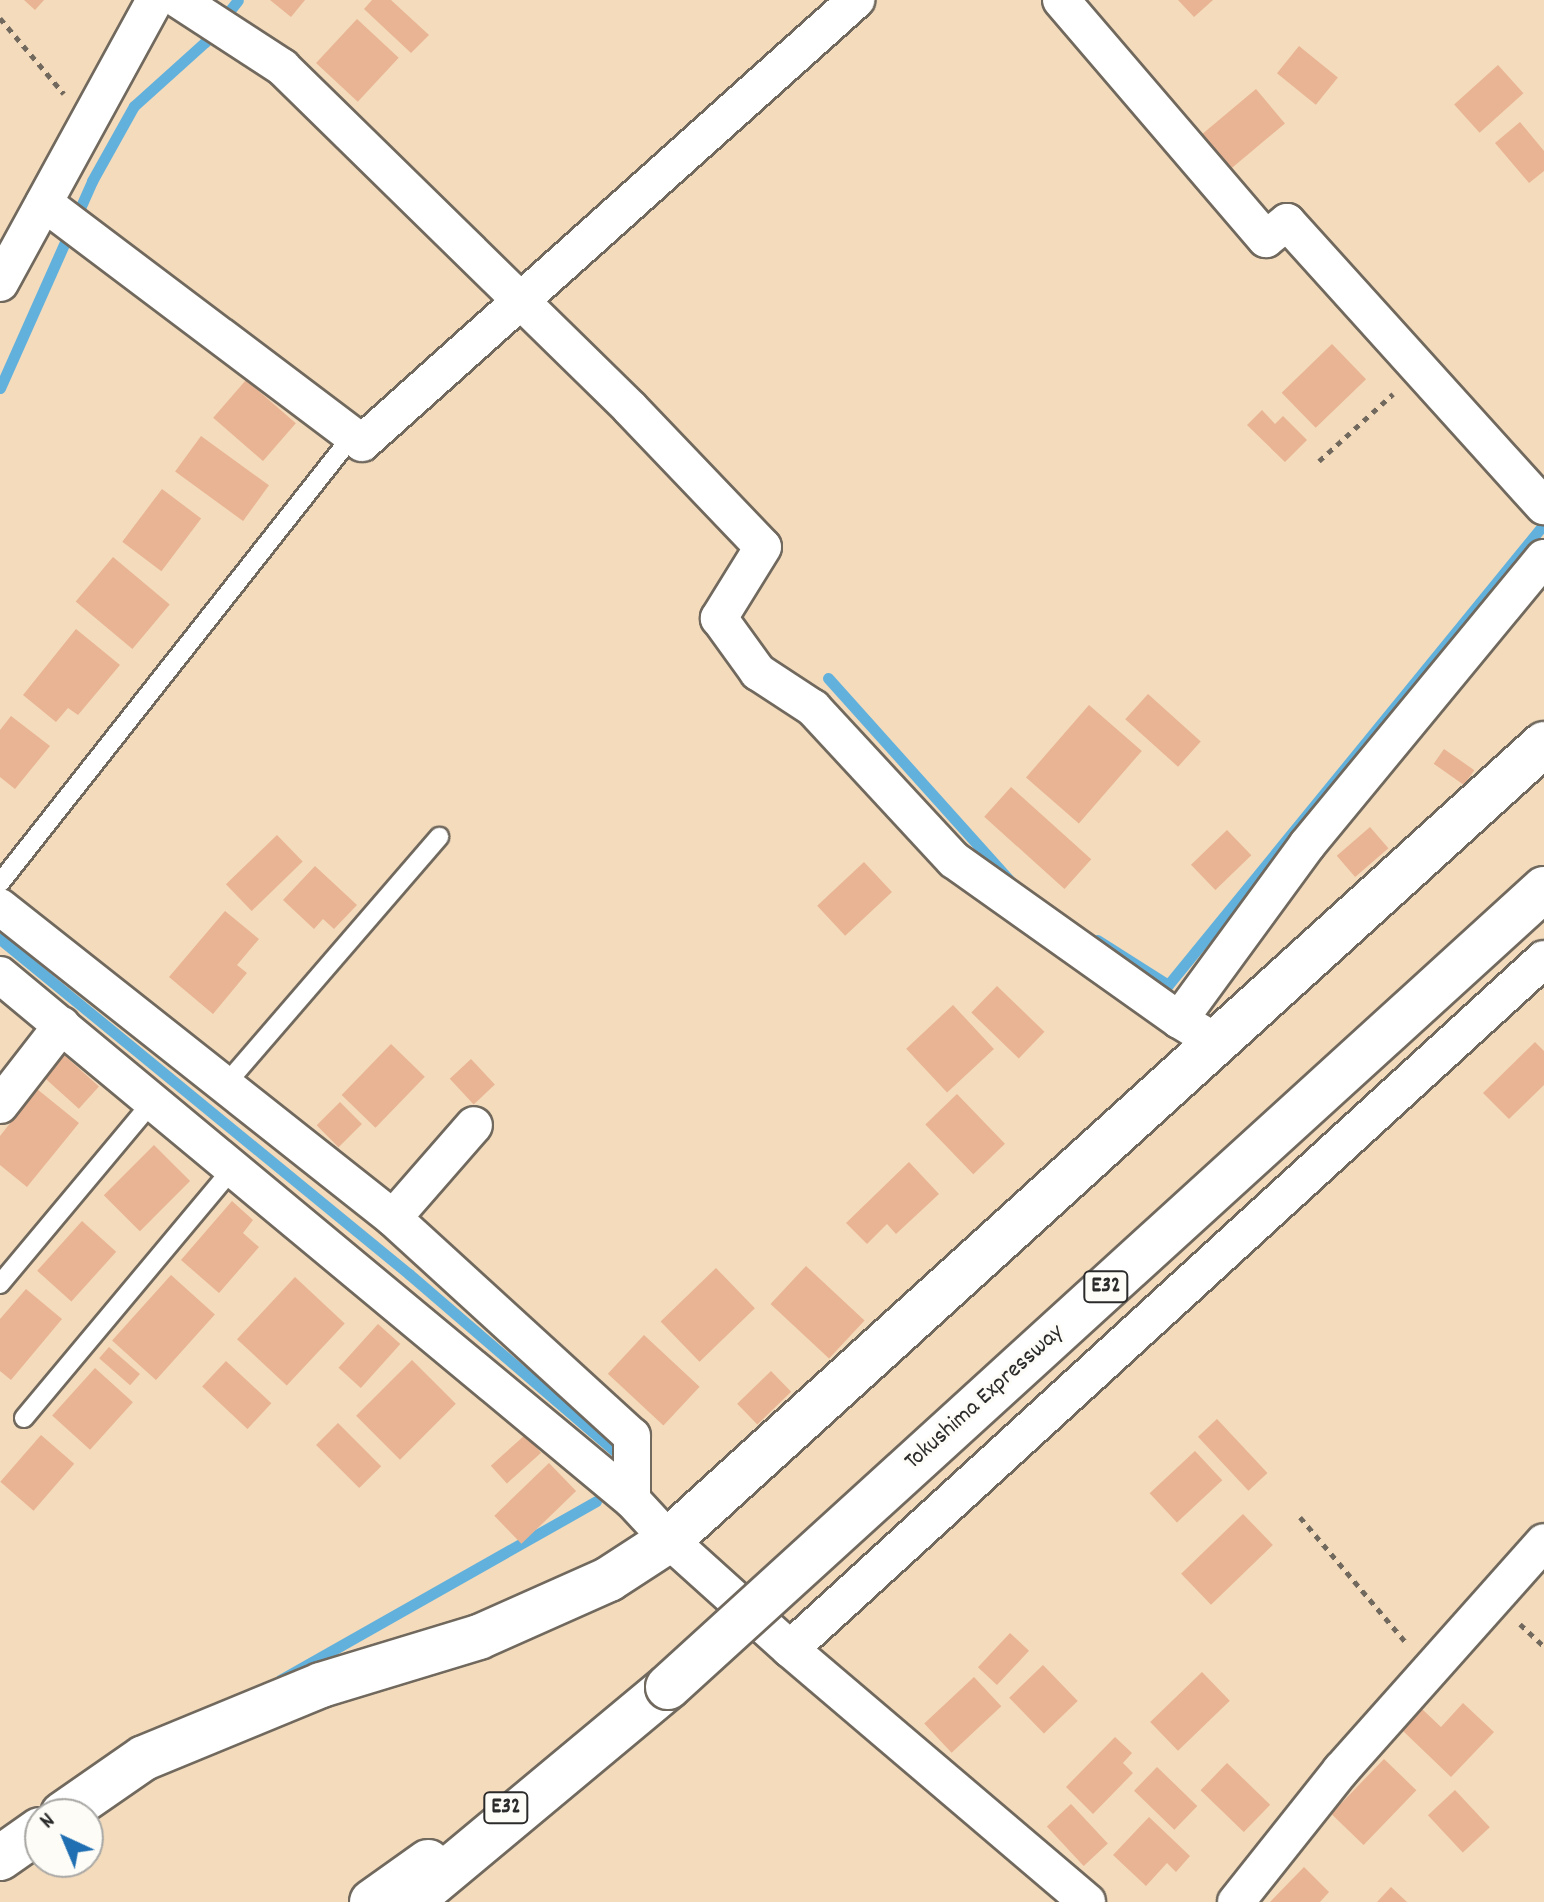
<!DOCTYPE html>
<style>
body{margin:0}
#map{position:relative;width:1544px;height:1902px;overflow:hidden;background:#f3dbbc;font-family:Dekko,sans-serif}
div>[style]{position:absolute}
.stream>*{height:11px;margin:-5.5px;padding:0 5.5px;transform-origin:5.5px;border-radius:5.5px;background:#62b1dc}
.building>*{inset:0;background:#e9b493;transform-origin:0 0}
.path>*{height:5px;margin-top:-2.5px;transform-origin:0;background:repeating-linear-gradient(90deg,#71695e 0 6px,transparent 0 12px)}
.roads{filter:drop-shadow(2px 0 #71695e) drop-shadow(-2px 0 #71695e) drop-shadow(0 2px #71695e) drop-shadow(0 -2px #71695e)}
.service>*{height:18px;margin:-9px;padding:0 9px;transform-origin:9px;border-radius:9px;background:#fff}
.minor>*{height:36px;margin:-18px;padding:0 18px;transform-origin:18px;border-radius:18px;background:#fff}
.tertiary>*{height:44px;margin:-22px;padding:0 22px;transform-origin:22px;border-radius:22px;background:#fff}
.motorway>*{height:44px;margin:-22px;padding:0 22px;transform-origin:22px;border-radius:22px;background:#fff}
.bridges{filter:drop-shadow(2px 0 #71695e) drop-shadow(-2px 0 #71695e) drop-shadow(0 2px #71695e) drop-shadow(0 -2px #71695e)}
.motorway-bridge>*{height:44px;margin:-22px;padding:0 22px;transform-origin:22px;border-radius:22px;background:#fff}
span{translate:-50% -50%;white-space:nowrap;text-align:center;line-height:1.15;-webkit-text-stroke:6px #fdfcf7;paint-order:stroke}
.shield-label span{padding:2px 6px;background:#fdfcf7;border:2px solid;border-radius:6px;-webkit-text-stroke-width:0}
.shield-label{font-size:22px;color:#2b2b2b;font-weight:700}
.street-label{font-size:24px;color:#2b2b2b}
.north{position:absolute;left:24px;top:1798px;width:80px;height:80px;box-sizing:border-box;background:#fdfcf7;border:2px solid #a9a8a5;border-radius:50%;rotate:316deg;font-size:22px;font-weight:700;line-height:32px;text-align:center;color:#2b2b2b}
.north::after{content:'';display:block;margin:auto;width:28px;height:36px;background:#1f6fb2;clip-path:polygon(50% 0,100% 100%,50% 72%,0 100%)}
</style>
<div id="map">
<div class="stream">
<i style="left:0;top:388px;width:227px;rotate:-66deg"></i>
<i style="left:92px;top:181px;width:86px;rotate:-60.8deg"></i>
<i style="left:134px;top:106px;width:96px;rotate:-42deg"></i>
<i style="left:205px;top:42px;width:53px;rotate:-51.8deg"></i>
<i style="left:828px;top:678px;width:277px;rotate:48.1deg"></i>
<i style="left:0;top:939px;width:529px;rotate:39.32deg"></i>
<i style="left:409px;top:1274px;width:273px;rotate:40.7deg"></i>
<i style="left:1097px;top:940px;width:84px;rotate:32.4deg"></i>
<i style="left:1168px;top:985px;width:595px;rotate:-50.8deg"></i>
<i style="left:280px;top:1680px;width:363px;rotate:-29.5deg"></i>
</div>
<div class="building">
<i style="clip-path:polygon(24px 0,44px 0,35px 10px)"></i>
<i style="clip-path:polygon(270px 0,305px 0,291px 17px)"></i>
<i style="clip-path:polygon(372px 0,391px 0,429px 35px,411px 53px,364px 9px)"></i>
<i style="clip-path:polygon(1178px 0,1213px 0,1194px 17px)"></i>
<i style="left:357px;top:19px;width:57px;height:60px;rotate:43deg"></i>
<i style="left:1299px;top:46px;width:50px;height:35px;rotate:39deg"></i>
<i style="left:1498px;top:65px;width:38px;height:59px;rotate:48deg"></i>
<i style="left:1256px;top:89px;width:45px;height:74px;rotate:50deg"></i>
<i style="clip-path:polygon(1520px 122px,1544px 151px,1544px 171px,1529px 183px,1495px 143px)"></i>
<i style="left:1332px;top:344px;width:49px;height:70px;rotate:46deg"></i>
<i style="left:246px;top:380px;width:66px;height:50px;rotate:41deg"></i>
<i style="clip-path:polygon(1262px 410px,1275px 424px,1283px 416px,1307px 440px,1285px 462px,1247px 425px)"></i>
<i style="left:201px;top:436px;width:84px;height:44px;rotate:36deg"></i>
<i style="left:162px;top:489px;width:49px;height:66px;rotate:37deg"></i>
<i style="left:113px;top:557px;width:74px;height:58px;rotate:40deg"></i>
<i style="clip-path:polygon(76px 629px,120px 665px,78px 715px,68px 708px,56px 722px,23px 695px)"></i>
<i style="left:1148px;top:694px;width:71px;height:34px;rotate:42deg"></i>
<i style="left:1089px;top:705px;width:70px;height:96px;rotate:41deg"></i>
<i style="clip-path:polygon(11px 716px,50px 746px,15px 789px,0 777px,0 730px)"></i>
<i style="left:1444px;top:749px;width:37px;height:18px;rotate:35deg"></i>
<i style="left:1011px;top:787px;width:108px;height:40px;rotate:42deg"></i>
<i style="left:1370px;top:827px;width:28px;height:44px;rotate:49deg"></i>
<i style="left:1227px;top:830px;width:35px;height:50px;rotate:46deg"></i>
<i style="left:277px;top:835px;width:37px;height:71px;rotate:46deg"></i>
<i style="left:864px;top:862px;width:41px;height:64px;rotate:47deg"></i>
<i style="clip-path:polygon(315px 866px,357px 905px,334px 929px,323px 919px,314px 929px,283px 900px)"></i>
<i style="clip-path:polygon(225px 911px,259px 939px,237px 965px,247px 973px,213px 1014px,169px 977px)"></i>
<i style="left:997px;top:986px;width:66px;height:37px;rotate:44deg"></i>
<i style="left:953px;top:1005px;width:60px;height:64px;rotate:47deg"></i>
<i style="clip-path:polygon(1535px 1042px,1544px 1051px,1544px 1085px,1509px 1119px,1483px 1093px)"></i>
<i style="left:391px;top:1044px;width:47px;height:71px;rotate:44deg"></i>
<i style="left:64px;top:1055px;width:47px;height:30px;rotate:42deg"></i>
<i style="left:471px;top:1059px;width:35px;height:29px;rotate:47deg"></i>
<i style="clip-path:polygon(37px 1089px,79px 1123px,27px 1187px,0 1165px,0 1136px)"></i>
<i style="left:957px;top:1094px;width:69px;height:44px;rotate:46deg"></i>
<i style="left:340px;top:1102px;width:31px;height:33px;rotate:45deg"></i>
<i style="left:154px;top:1145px;width:51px;height:71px;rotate:45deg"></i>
<i style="clip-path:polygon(909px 1162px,939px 1194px,896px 1234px,887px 1224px,867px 1244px,846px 1223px)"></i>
<i style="clip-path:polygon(232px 1201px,253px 1220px,243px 1233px,259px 1247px,219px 1293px,181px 1260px)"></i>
<i style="left:82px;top:1221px;width:46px;height:67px;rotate:42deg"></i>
<i style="left:806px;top:1266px;width:80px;height:52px;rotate:43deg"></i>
<i style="left:716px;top:1268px;width:56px;height:77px;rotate:46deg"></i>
<i style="left:171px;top:1275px;width:59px;height:88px;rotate:42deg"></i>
<i style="left:295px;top:1277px;width:68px;height:85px;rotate:43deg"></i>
<i style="clip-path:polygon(26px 1289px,62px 1319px,11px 1380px,0 1371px,0 1319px)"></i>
<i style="left:378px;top:1324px;width:30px;height:59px;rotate:42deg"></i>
<i style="left:644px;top:1335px;width:76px;height:53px;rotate:43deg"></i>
<i style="left:109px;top:1347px;width:41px;height:15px;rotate:41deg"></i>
<i style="left:412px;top:1360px;width:62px;height:79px;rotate:45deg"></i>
<i style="left:226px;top:1361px;width:62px;height:35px;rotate:43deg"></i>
<i style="left:95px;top:1368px;width:51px;height:64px;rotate:42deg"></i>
<i style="left:771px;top:1371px;width:29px;height:47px;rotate:46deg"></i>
<i style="left:1217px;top:1419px;width:74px;height:26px;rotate:47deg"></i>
<i style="left:338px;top:1423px;width:61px;height:31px;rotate:45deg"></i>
<i style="left:41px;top:1435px;width:44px;height:62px;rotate:41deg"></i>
<i style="left:525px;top:1435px;width:24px;height:46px;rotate:48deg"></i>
<i style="left:1195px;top:1451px;width:40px;height:62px;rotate:47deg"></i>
<i style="left:549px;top:1463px;width:39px;height:76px;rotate:46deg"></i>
<i style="left:1243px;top:1514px;width:43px;height:86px;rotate:46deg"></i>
<i style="left:1010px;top:1633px;width:26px;height:47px;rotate:43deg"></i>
<i style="left:1043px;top:1665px;width:50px;height:47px;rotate:46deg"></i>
<i style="left:1202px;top:1672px;width:40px;height:72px;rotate:46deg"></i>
<i style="left:974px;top:1677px;width:40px;height:68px;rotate:47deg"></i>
<i style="clip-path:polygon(1463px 1703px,1494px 1732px,1451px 1777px,1402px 1730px,1422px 1709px,1441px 1727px)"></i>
<i style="clip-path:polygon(1115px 1737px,1132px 1753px,1123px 1763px,1133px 1773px,1093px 1814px,1066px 1787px)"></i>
<i style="left:1384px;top:1759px;width:45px;height:76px;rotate:44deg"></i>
<i style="left:1227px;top:1763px;width:60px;height:38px;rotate:44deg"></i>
<i style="left:1157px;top:1767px;width:56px;height:33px;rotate:44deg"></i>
<i style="left:1455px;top:1790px;width:51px;height:37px;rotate:47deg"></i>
<i style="left:1071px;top:1804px;width:54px;height:33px;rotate:47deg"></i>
<i style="clip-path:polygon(1149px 1817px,1190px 1856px,1176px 1872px,1167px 1863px,1146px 1886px,1113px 1855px)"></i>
<i style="clip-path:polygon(1304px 1867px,1329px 1892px,1320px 1902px,1270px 1902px)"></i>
<i style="clip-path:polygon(1391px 1887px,1407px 1902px,1377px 1902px)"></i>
</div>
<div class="path">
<i style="left:0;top:18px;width:99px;rotate:49.9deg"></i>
<i style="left:1319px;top:461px;width:100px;rotate:-42.2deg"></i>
<i style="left:1300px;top:1517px;width:167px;rotate:49.8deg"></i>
<i style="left:1520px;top:1624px;width:33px;rotate:43deg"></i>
</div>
<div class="roads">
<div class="service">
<i style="left:0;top:883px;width:570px;rotate:-51.76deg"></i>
<i style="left:225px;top:1085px;width:328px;rotate:-49.2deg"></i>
<i style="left:0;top:1284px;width:240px;rotate:-50.1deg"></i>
<i style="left:24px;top:1418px;width:329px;rotate:-50.1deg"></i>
</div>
<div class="minor">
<i style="left:179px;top:0;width:123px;rotate:33deg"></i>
<i style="left:282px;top:67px;width:487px;rotate:44.4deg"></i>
<i style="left:630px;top:408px;width:192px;rotate:46.3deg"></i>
<i style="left:763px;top:547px;width:84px;rotate:121.8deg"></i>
<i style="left:719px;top:618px;width:67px;rotate:54.2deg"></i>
<i style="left:758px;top:672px;width:66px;rotate:33.2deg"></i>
<i style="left:813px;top:708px;width:207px;rotate:47.2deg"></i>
<i style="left:954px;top:860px;width:276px;rotate:35.4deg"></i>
<i style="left:1061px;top:0;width:315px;rotate:49.4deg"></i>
<i style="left:1266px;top:239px;width:27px;rotate:-39deg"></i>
<i style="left:1287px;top:222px;width:383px;rotate:47.9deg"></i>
<i style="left:44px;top:203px;width:398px;rotate:37deg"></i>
<i style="left:362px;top:443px;width:664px;rotate:-41.88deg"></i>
<i style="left:0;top:283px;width:323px;rotate:-61.3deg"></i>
<i style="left:0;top:907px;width:501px;rotate:38.36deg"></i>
<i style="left:393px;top:1218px;width:323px;rotate:42.4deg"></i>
<i style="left:632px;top:1436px;width:64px;rotate:90deg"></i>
<i style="left:0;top:975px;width:822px;rotate:39.72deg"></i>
<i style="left:632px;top:1500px;width:54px;rotate:47.2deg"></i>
<i style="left:669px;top:1540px;width:163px;rotate:42deg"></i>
<i style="left:790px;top:1649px;width:390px;rotate:40.4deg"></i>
<i style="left:1201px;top:1033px;width:26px;rotate:-149deg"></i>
<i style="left:1179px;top:1020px;width:217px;rotate:-53.8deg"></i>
<i style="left:1307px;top:845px;width:372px;rotate:-50.5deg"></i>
<i style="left:0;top:1105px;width:101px;rotate:-52.2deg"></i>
<i style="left:393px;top:1218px;width:123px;rotate:-48.9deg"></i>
<i style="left:790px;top:1649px;width:1022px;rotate:-42.46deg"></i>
<i style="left:1236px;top:1902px;width:169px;rotate:-51.5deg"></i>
<i style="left:1341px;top:1770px;width:305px;rotate:-48.3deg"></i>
</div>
<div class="tertiary">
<i style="left:63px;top:1814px;width:98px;rotate:-34.7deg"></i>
<i style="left:144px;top:1758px;width:191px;rotate:-22.4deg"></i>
<i style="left:321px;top:1685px;width:165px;rotate:-16.9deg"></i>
<i style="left:479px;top:1637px;width:142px;rotate:-24deg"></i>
<i style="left:609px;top:1579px;width:72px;rotate:-33deg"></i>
<i style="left:669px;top:1540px;width:1183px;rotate:-42.29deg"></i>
<i style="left:0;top:1858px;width:49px;rotate:-35deg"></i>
</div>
<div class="motorway">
<i style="left:372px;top:1902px;width:69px;rotate:-35.5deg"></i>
<i style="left:410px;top:1902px;width:336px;rotate:-39.8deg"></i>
</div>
</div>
<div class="bridges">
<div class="motorway-bridge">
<i style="left:668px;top:1687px;width:1185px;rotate:-42.33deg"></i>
</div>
</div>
<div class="shield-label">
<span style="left:1106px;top:1287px">E32</span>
<span style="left:506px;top:1808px">E32</span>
</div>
<div class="street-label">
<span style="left:985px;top:1398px;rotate:-42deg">Tokushima Expressway</span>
</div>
<div class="north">N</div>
</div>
